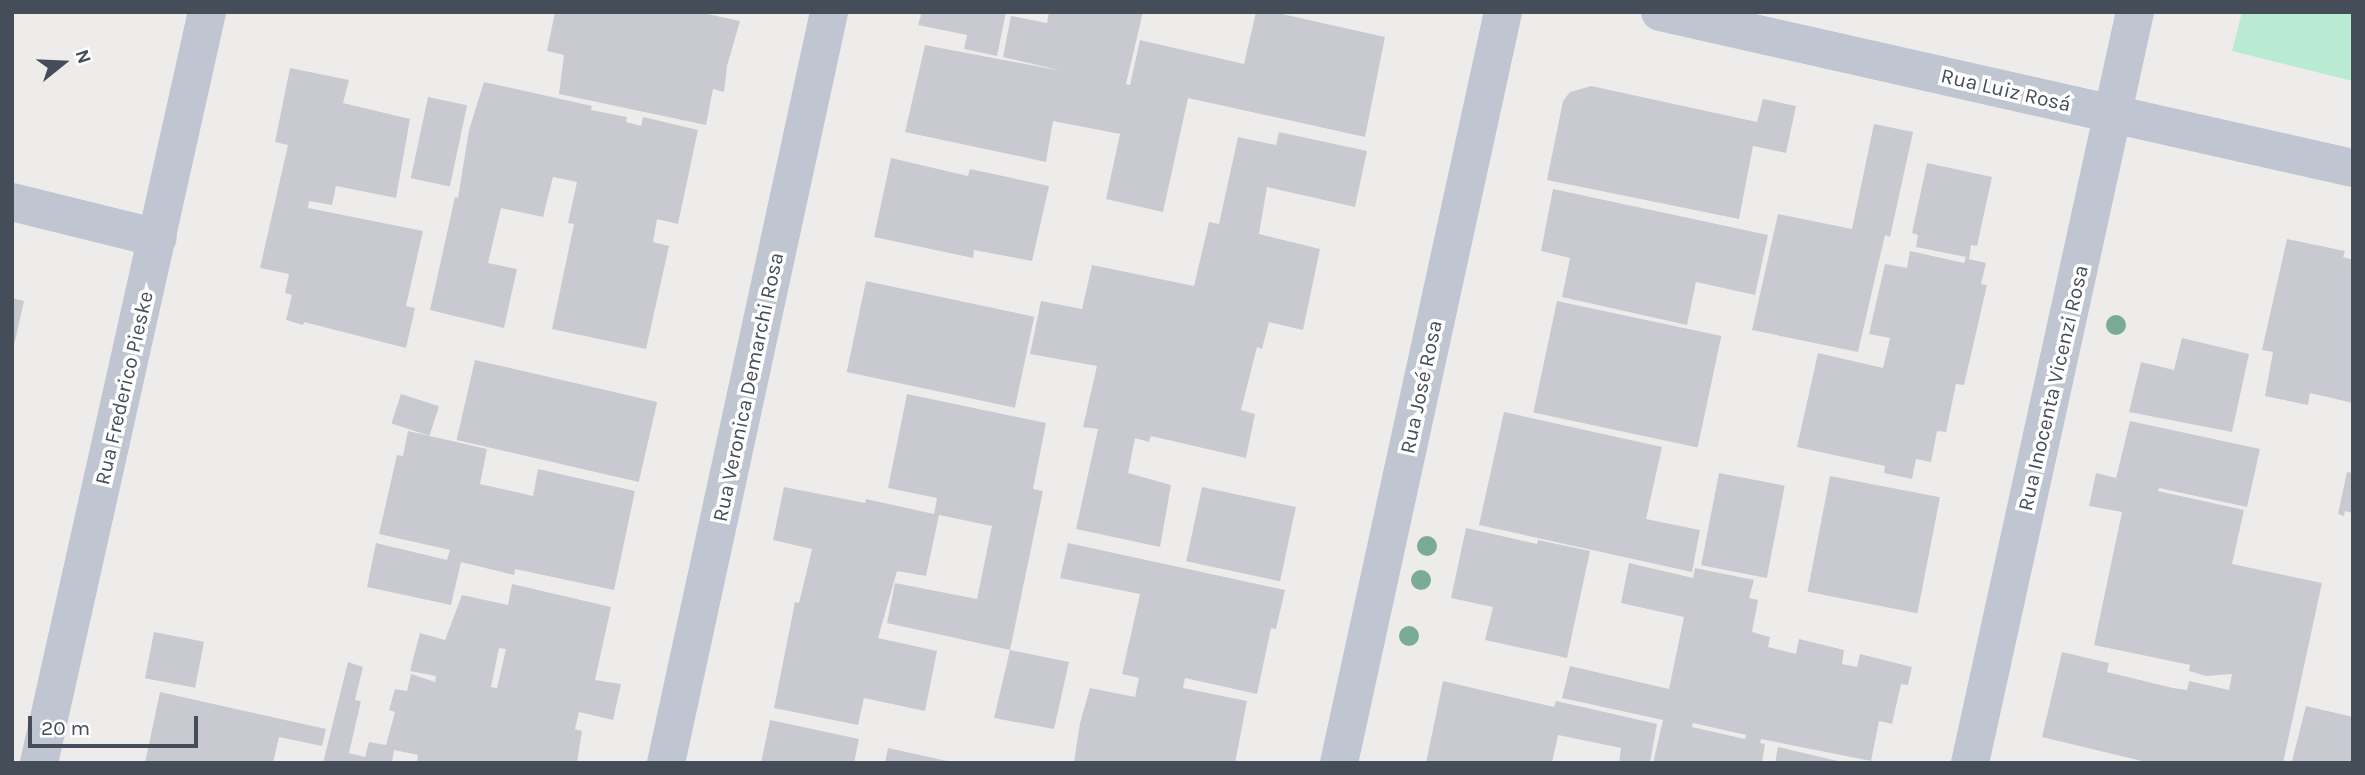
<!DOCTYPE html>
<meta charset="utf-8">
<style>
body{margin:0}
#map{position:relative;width:2365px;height:775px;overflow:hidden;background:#eeeceb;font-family:Karla,sans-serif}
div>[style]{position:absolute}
.green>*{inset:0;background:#baebd2}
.building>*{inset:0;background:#c9cad1;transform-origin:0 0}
.street>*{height:38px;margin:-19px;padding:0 19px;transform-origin:19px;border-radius:19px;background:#bfc6d1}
.trees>*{width:20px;height:20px;margin:-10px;border-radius:50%;background:#79ab96}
span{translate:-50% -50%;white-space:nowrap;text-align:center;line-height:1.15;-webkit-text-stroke:7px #fff;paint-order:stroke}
.street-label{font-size:21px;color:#454d58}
.frame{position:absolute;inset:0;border:14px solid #454d58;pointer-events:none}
.north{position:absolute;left:28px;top:28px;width:70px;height:70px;-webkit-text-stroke:5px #fff;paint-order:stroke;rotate:72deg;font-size:19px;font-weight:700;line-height:28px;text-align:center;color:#454d58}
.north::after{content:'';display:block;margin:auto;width:24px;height:32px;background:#454d58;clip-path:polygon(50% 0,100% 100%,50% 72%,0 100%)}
.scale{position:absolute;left:28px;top:716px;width:170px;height:32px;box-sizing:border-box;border:4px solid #454d58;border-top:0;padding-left:9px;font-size:21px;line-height:24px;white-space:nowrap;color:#454d58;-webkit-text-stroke:5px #fff;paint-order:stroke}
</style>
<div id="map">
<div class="green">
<i style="clip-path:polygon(2242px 12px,2353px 12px,2353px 81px,2232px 51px)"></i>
</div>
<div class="building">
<i style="clip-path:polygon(555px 12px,698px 12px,740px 21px,727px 66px,724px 92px,713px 89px,706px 125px,559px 94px,564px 55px,547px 51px)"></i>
<i style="clip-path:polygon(915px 12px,1006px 12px,997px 56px,964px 49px,967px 35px,918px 25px,921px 15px)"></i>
<i style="clip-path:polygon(1049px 12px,1143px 12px,1126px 84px,1130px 85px,1140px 40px,1244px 64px,1256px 12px,1273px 12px,1385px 37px,1365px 137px,1188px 98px,1163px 212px,1106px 199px,1120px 134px,1053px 121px,1046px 162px,905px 132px,925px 45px,1062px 71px,1003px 57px,1011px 16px,1047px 23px)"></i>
<i style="clip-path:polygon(290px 68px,349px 80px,343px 103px,410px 119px,396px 198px,336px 186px,332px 205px,309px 201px,308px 208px,423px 231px,406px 306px,415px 308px,406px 348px,304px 322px,303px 325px,286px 320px,292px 295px,285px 293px,289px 274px,260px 268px,288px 145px,275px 142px)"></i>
<i style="clip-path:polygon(484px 82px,592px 106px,591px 110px,627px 117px,626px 122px,641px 126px,643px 117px,698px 130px,678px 224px,657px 219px,653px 242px,669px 246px,646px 349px,552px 329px,574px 224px,568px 223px,577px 182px,553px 177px,543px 217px,501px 208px,488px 263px,517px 269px,504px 328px,430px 310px,455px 197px,458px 198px,469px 130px)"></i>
<i style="clip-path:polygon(1591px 86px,1757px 122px,1763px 99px,1796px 106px,1786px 153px,1753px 146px,1739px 219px,1547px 180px,1563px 101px,1570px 92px)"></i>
<i style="left:428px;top:97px;width:40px;height:83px;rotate:12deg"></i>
<i style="clip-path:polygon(1874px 124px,1913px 132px,1890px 237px,1885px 235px,1858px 352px,1752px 330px,1778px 214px,1852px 229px)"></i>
<i style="clip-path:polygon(1279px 132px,1367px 151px,1355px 207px,1267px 187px,1259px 234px,1320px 249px,1303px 330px,1269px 322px,1262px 349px,1257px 347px,1241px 410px,1255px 414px,1246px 458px,1151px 436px,1149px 442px,1135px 438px,1128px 473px,1171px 485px,1160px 547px,1076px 529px,1098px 429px,1083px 427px,1097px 366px,1030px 354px,1041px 301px,1082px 309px,1092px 265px,1194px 286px,1209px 222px,1219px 224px,1238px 137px,1276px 145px)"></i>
<i style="clip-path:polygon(891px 158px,968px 176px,970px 169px,1049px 186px,1032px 261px,974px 250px,973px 258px,874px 237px)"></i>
<i style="clip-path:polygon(1927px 163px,1992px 177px,1977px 246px,1971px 245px,1969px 259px,1986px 263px,1981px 284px,1987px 285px,1964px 385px,1956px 384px,1946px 432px,1937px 431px,1931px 462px,1916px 459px,1912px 479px,1884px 473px,1885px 466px,1797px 447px,1818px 353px,1883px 368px,1890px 338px,1869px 334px,1885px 264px,1907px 268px,1910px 251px,1964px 263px,1966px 257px,1916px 247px,1918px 235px,1912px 233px)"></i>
<i style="clip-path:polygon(1553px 189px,1768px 235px,1755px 295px,1696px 282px,1687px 325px,1562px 297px,1570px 258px,1541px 251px)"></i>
<i style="clip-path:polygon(2287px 239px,2345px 251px,2343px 257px,2353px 260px,2353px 403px,2310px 393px,2308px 405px,2265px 396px,2273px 352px,2262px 350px)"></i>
<i style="left:866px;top:281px;width:172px;height:93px;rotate:12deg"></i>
<i style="clip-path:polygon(12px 298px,24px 301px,13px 350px,12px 350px)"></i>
<i style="left:1557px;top:301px;width:168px;height:114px;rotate:12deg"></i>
<i style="clip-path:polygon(2182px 338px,2249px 354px,2232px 432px,2129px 412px,2141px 362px,2174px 370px)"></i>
<i style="left:475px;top:360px;width:187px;height:82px;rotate:13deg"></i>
<i style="left:401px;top:394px;width:40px;height:31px;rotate:18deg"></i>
<i style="clip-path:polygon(907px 394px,1046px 423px,1033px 489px,1043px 491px,1010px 650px,1069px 662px,1054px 729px,994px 718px,1010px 650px,887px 623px,895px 583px,977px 599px,992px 526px,939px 515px,926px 576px,897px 571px,878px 638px,937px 651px,925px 711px,864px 698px,858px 725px,774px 708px,795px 602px,799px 603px,812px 549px,773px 540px,784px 487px,865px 503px,866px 499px,934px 514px,937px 498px,888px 488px)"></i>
<i style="clip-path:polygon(1504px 412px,1662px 447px,1646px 519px,1700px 530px,1692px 572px,1479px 525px)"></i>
<i style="clip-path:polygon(2130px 421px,2260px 449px,2247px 507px,2159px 488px,2158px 491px,2244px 510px,2232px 564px,2322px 583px,2283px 763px,2150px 763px,2042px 737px,2062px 652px,2109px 663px,2107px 672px,2173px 688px,2187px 690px,2189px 681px,2229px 690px,2232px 674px,2206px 676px,2189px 671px,2190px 665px,2094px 645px,2122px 512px,2089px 506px,2096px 473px,2116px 478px)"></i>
<i style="clip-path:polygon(408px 431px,487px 449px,480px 484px,533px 496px,538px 469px,635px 491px,614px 590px,515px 569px,514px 575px,461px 562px,451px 605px,367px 587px,376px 543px,447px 560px,450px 550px,379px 534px,397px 455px,403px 456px)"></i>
<i style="clip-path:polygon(2347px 472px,2353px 473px,2353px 513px,2345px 511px,2344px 516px,2338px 514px)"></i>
<i style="left:1719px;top:473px;width:67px;height:94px;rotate:11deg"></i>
<i style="left:1830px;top:476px;width:112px;height:118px;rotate:11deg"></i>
<i style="left:1202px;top:487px;width:96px;height:76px;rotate:12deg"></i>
<i style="clip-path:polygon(1466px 528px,1537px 544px,1538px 540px,1590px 551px,1567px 658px,1485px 640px,1493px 607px,1451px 598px)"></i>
<i style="clip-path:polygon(1068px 543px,1285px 590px,1276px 629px,1271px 628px,1257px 694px,1185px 678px,1183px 688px,1247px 701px,1235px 763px,1074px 762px,1080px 723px,1090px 688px,1135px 697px,1139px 678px,1122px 674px,1140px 594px,1060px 578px)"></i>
<i style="clip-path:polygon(evenodd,1629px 563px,1693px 578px,1695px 568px,1754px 580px,1749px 598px,1758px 600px,1752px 632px,1770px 637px,1768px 647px,1796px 654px,1799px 639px,1844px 650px,1842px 664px,1857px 667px,1860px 654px,1912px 667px,1908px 685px,1901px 684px,1892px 724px,1879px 721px,1871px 761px,1761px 739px,1760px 743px,1765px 744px,1762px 763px,1653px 763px,1663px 720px,1562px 698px,1570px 666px,1669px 689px,1684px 617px,1621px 603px,1629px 563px,1693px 723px,1746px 735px,1745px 739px,1692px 727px,1693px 723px)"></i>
<i style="clip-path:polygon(evenodd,512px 584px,611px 607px,595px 680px,621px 684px,613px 720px,579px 712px,575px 729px,582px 731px,577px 763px,422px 763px,417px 761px,418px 755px,394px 750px,392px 763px,323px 763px,348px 662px,363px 667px,355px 700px,361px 701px,349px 753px,365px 757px,369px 742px,386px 745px,395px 712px,389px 710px,395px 689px,407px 691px,411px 674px,435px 682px,436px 676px,410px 671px,420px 633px,445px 640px,462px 595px,508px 605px,512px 584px,499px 648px,506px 649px,497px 688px,491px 687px,499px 648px)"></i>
<i style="left:154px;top:632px;width:51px;height:47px;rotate:11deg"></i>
<i style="clip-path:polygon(1443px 681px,1554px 707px,1556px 701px,1657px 724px,1650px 763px,1619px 763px,1621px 748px,1558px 735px,1552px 763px,1426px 763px)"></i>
<i style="clip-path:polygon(160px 692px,326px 729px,322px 746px,279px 737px,273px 763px,145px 763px)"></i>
<i style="clip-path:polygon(2306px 706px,2353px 717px,2353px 763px,2292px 761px)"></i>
<i style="clip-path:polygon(770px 720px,859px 739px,854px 763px,761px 763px)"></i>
<i style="clip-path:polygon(1778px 747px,1842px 762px,1842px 763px,1775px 763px)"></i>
<i style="clip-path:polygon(888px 748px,952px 762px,952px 763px,885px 763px)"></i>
</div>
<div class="street">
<i style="left:1660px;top:12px;width:710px;rotate:12.69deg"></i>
<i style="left:12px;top:202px;width:150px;rotate:13.9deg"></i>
<i style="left:39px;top:763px;width:770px;rotate:-77.39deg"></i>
<i style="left:666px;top:763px;width:768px;rotate:-77.75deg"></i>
<i style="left:1339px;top:763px;width:769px;rotate:-77.68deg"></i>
<i style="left:1970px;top:763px;width:769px;rotate:-77.61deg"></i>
</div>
<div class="trees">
<i style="left:2116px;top:325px"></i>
<i style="left:1427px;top:546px"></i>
<i style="left:1421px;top:580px"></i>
<i style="left:1409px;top:636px"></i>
</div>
<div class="street-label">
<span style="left:2006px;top:90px;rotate:13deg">Rua Luiz Rosá</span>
<span style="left:748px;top:387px;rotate:-78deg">Rua Veronica Demarchi Rosa</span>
<span style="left:1421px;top:387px;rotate:-78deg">Rua José Rosa</span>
<span style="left:124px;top:388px;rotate:-77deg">Rua Frederico Pieske</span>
<span style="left:2053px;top:388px;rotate:-77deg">Rua Inocenta Vicenzi Rosa</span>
</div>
<div class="frame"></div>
<div class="north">N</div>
<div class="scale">20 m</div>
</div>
